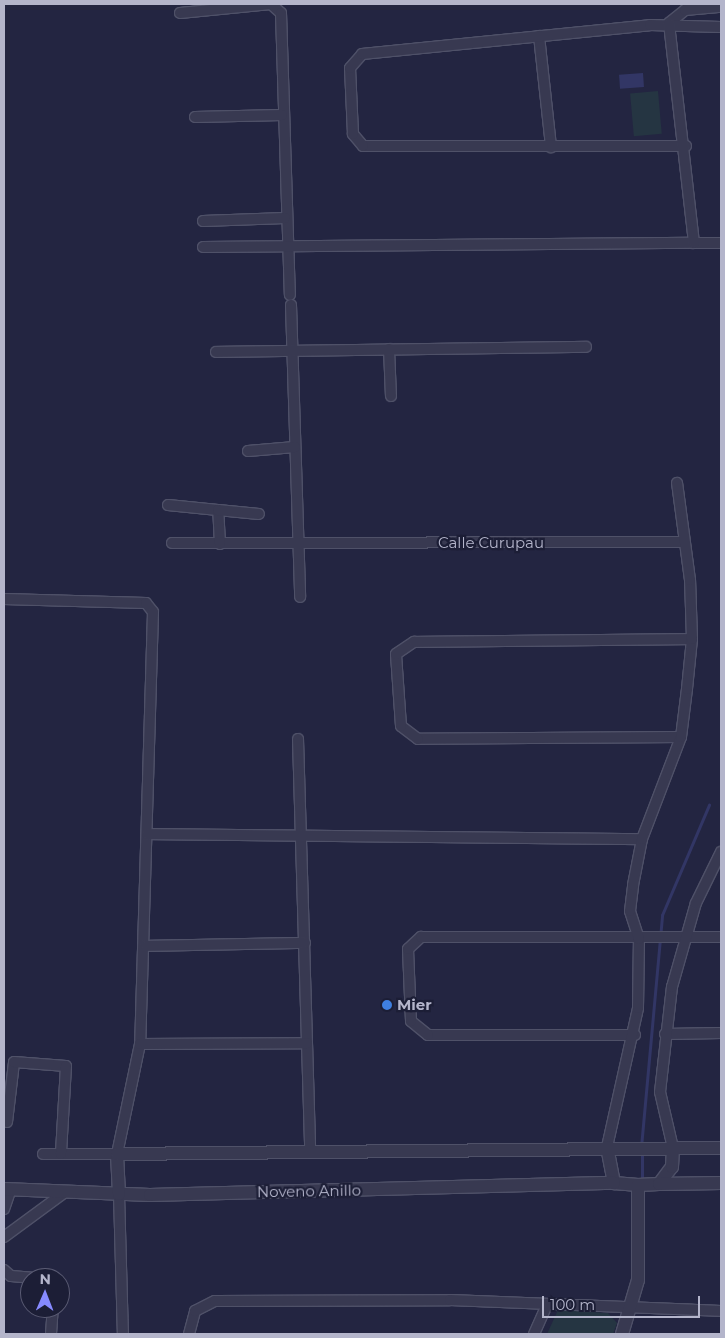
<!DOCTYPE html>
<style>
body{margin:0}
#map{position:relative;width:725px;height:1338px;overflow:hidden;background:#232541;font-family:Montserrat,sans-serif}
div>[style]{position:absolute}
.green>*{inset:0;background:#253542;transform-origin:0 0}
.water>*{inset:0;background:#323665;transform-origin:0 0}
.stream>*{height:3px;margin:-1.5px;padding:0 1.5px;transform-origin:1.5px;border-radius:1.5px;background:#323665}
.roads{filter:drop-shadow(1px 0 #4f5168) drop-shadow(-1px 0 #4f5168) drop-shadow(0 1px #4f5168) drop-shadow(0 -1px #4f5168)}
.minor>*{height:10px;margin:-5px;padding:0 5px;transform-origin:5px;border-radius:5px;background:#383951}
.tertiary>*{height:12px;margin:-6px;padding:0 6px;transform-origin:6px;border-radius:6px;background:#383951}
.dots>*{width:14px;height:14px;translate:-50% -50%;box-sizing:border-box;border:2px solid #1c1e36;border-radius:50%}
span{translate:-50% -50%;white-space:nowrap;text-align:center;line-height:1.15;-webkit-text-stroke:4.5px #1c1e36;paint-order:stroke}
.street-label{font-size:15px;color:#b4b5cb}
.poi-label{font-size:15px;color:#b4b5cb;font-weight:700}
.left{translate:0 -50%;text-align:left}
.frame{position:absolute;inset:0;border:5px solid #b4b5cb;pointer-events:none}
.north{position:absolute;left:20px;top:1268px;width:50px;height:50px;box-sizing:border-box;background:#1c1e36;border:1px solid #595a72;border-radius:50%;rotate:1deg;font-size:14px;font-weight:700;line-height:20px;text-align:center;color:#b4b5cb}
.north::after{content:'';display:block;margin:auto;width:18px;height:22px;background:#868aff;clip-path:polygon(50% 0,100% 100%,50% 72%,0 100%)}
.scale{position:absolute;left:542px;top:1296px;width:158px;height:22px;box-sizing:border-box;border:2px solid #b4b5cb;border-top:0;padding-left:6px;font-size:15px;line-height:18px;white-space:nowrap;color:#b4b5cb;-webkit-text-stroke:4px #1c1e36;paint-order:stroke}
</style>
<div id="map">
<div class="green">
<i style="left:658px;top:91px;width:43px;height:28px;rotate:85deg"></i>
<i style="clip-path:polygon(558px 1310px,608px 1313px,617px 1323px,613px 1334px,547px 1334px)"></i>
</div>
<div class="water">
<i style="left:643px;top:73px;width:14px;height:24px;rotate:86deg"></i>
</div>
<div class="stream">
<i style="left:641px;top:1147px;width:233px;rotate:-84.8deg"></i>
<i style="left:662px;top:915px;width:120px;rotate:-66.9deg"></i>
<i style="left:642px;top:1153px;width:27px;rotate:90deg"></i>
</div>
<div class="roads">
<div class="minor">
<i style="left:180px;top:13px;width:91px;rotate:-5.6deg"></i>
<i style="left:271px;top:4px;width:13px;rotate:42deg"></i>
<i style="left:281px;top:13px;width:282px;rotate:88.2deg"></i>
<i style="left:669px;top:23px;width:21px;rotate:-39deg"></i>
<i style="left:685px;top:10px;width:36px;rotate:-5deg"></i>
<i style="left:539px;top:36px;width:112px;rotate:83.8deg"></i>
<i style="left:195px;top:117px;width:87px;rotate:-1.3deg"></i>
<i style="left:686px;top:146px;width:323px;rotate:180deg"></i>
<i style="left:363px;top:146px;width:16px;rotate:-130deg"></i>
<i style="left:353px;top:134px;width:66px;rotate:-92.6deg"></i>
<i style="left:350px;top:68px;width:18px;rotate:-49deg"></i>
<i style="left:362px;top:54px;width:289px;rotate:-5.7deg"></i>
<i style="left:650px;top:25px;width:71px;rotate:1.6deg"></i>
<i style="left:203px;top:221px;width:82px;rotate:-2.1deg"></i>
<i style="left:694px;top:243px;width:27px"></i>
<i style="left:203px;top:247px;width:491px;rotate:-0.5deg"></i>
<i style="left:694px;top:243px;width:221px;rotate:-96.5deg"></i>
<i style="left:291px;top:305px;width:292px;rotate:88.2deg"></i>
<i style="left:389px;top:349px;width:47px;rotate:87.6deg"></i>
<i style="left:216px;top:352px;width:370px;rotate:-0.8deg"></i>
<i style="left:248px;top:451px;width:47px;rotate:-4.9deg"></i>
<i style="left:168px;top:505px;width:50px;rotate:5.7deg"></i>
<i style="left:172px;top:543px;width:512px;rotate:-0.11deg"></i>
<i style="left:220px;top:544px;width:34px;rotate:-93deg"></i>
<i style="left:218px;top:510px;width:41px;rotate:5.6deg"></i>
<i style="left:4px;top:599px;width:142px;rotate:1.6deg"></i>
<i style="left:146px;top:603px;width:11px;rotate:52deg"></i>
<i style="left:153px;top:612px;width:432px;rotate:91.7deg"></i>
<i style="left:140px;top:1044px;width:112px;rotate:101.8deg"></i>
<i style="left:117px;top:1154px;width:74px;rotate:180deg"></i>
<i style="left:681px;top:737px;width:263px;rotate:179.6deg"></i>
<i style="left:418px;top:739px;width:21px;rotate:-143deg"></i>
<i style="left:401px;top:726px;width:72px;rotate:-94deg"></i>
<i style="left:396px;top:654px;width:22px;rotate:-34deg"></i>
<i style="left:414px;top:642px;width:278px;rotate:-0.6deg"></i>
<i style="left:298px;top:739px;width:410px;rotate:88.3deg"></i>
<i style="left:147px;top:834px;width:495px;rotate:0.6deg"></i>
<i style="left:146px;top:946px;width:159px;rotate:-1.1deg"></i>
<i style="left:665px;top:1034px;width:56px;rotate:-1deg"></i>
<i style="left:635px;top:1035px;width:207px;rotate:180deg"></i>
<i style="left:428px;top:1035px;width:22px;rotate:-141deg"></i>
<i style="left:411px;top:1021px;width:72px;rotate:-92.4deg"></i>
<i style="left:408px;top:949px;width:18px;rotate:-43deg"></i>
<i style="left:421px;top:937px;width:300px"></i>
<i style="left:140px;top:1044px;width:167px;rotate:-0.3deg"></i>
<i style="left:7px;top:1122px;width:60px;rotate:-83.3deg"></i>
<i style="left:14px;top:1062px;width:52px;rotate:4.4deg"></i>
<i style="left:66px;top:1066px;width:88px;rotate:93.3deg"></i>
<i style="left:607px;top:1147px;width:142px;rotate:-77.4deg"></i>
<i style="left:638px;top:1008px;width:69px;rotate:-89.2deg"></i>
<i style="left:639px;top:939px;width:29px;rotate:-108deg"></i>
<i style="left:630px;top:911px;width:26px;rotate:-83deg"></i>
<i style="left:633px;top:885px;width:47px;rotate:-78.9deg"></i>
<i style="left:642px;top:839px;width:109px;rotate:-69.1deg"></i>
<i style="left:681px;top:737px;width:48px;rotate:-82.9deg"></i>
<i style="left:687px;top:689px;width:50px;rotate:-84.3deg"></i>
<i style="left:692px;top:639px;width:59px;rotate:-91.9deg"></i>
<i style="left:690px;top:580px;width:98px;rotate:-97.6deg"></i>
<i style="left:673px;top:1148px;width:57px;rotate:-103.1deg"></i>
<i style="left:660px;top:1092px;width:106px;rotate:-83.5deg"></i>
<i style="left:672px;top:987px;width:87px;rotate:-74.1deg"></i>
<i style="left:696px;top:903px;width:57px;rotate:-63.9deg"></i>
<i style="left:119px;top:1194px;width:140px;rotate:88.4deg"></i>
<i style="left:4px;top:1209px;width:21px;rotate:-71deg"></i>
<i style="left:4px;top:1237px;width:76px;rotate:-36.4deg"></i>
<i style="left:4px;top:1270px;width:9px;rotate:41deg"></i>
<i style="left:11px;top:1276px;width:21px;rotate:5deg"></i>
<i style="left:51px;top:1334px;width:26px;rotate:-86deg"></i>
<i style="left:189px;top:1334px;width:24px;rotate:-75deg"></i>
<i style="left:195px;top:1311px;width:22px;rotate:-27deg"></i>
<i style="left:215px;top:1301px;width:235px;rotate:-0.2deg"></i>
<i style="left:450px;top:1300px;width:271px;rotate:2.3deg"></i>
<i style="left:534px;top:1334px;width:32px;rotate:-66deg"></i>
</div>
<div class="tertiary">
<i style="left:607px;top:1147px;width:37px;rotate:79deg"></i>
<i style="left:614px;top:1183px;width:24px;rotate:5deg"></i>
<i style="left:638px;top:1185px;width:21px;rotate:-3deg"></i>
<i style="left:659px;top:1184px;width:21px;rotate:-53deg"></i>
<i style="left:672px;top:1167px;width:19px;rotate:-87deg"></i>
<i style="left:659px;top:1184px;width:62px;rotate:-0.9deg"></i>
<i style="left:4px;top:1189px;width:146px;rotate:2.4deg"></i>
<i style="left:150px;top:1195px;width:464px;rotate:-1.5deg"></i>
<i style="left:119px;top:1194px;width:40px;rotate:-92.9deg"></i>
<i style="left:117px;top:1154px;width:604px;rotate:-0.57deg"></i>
<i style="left:622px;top:1334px;width:56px;rotate:-73.5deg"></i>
<i style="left:638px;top:1280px;width:95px;rotate:-90deg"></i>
</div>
</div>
<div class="dots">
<i style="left:387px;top:1005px;background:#3f7fe0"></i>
</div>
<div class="street-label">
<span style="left:491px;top:543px">Calle Curupau</span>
<span style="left:309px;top:1191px;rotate:-1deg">Noveno Anillo</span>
</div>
<div class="poi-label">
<span class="left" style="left:397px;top:1005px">Mier</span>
</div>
<div class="frame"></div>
<div class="north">N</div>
<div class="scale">100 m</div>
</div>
